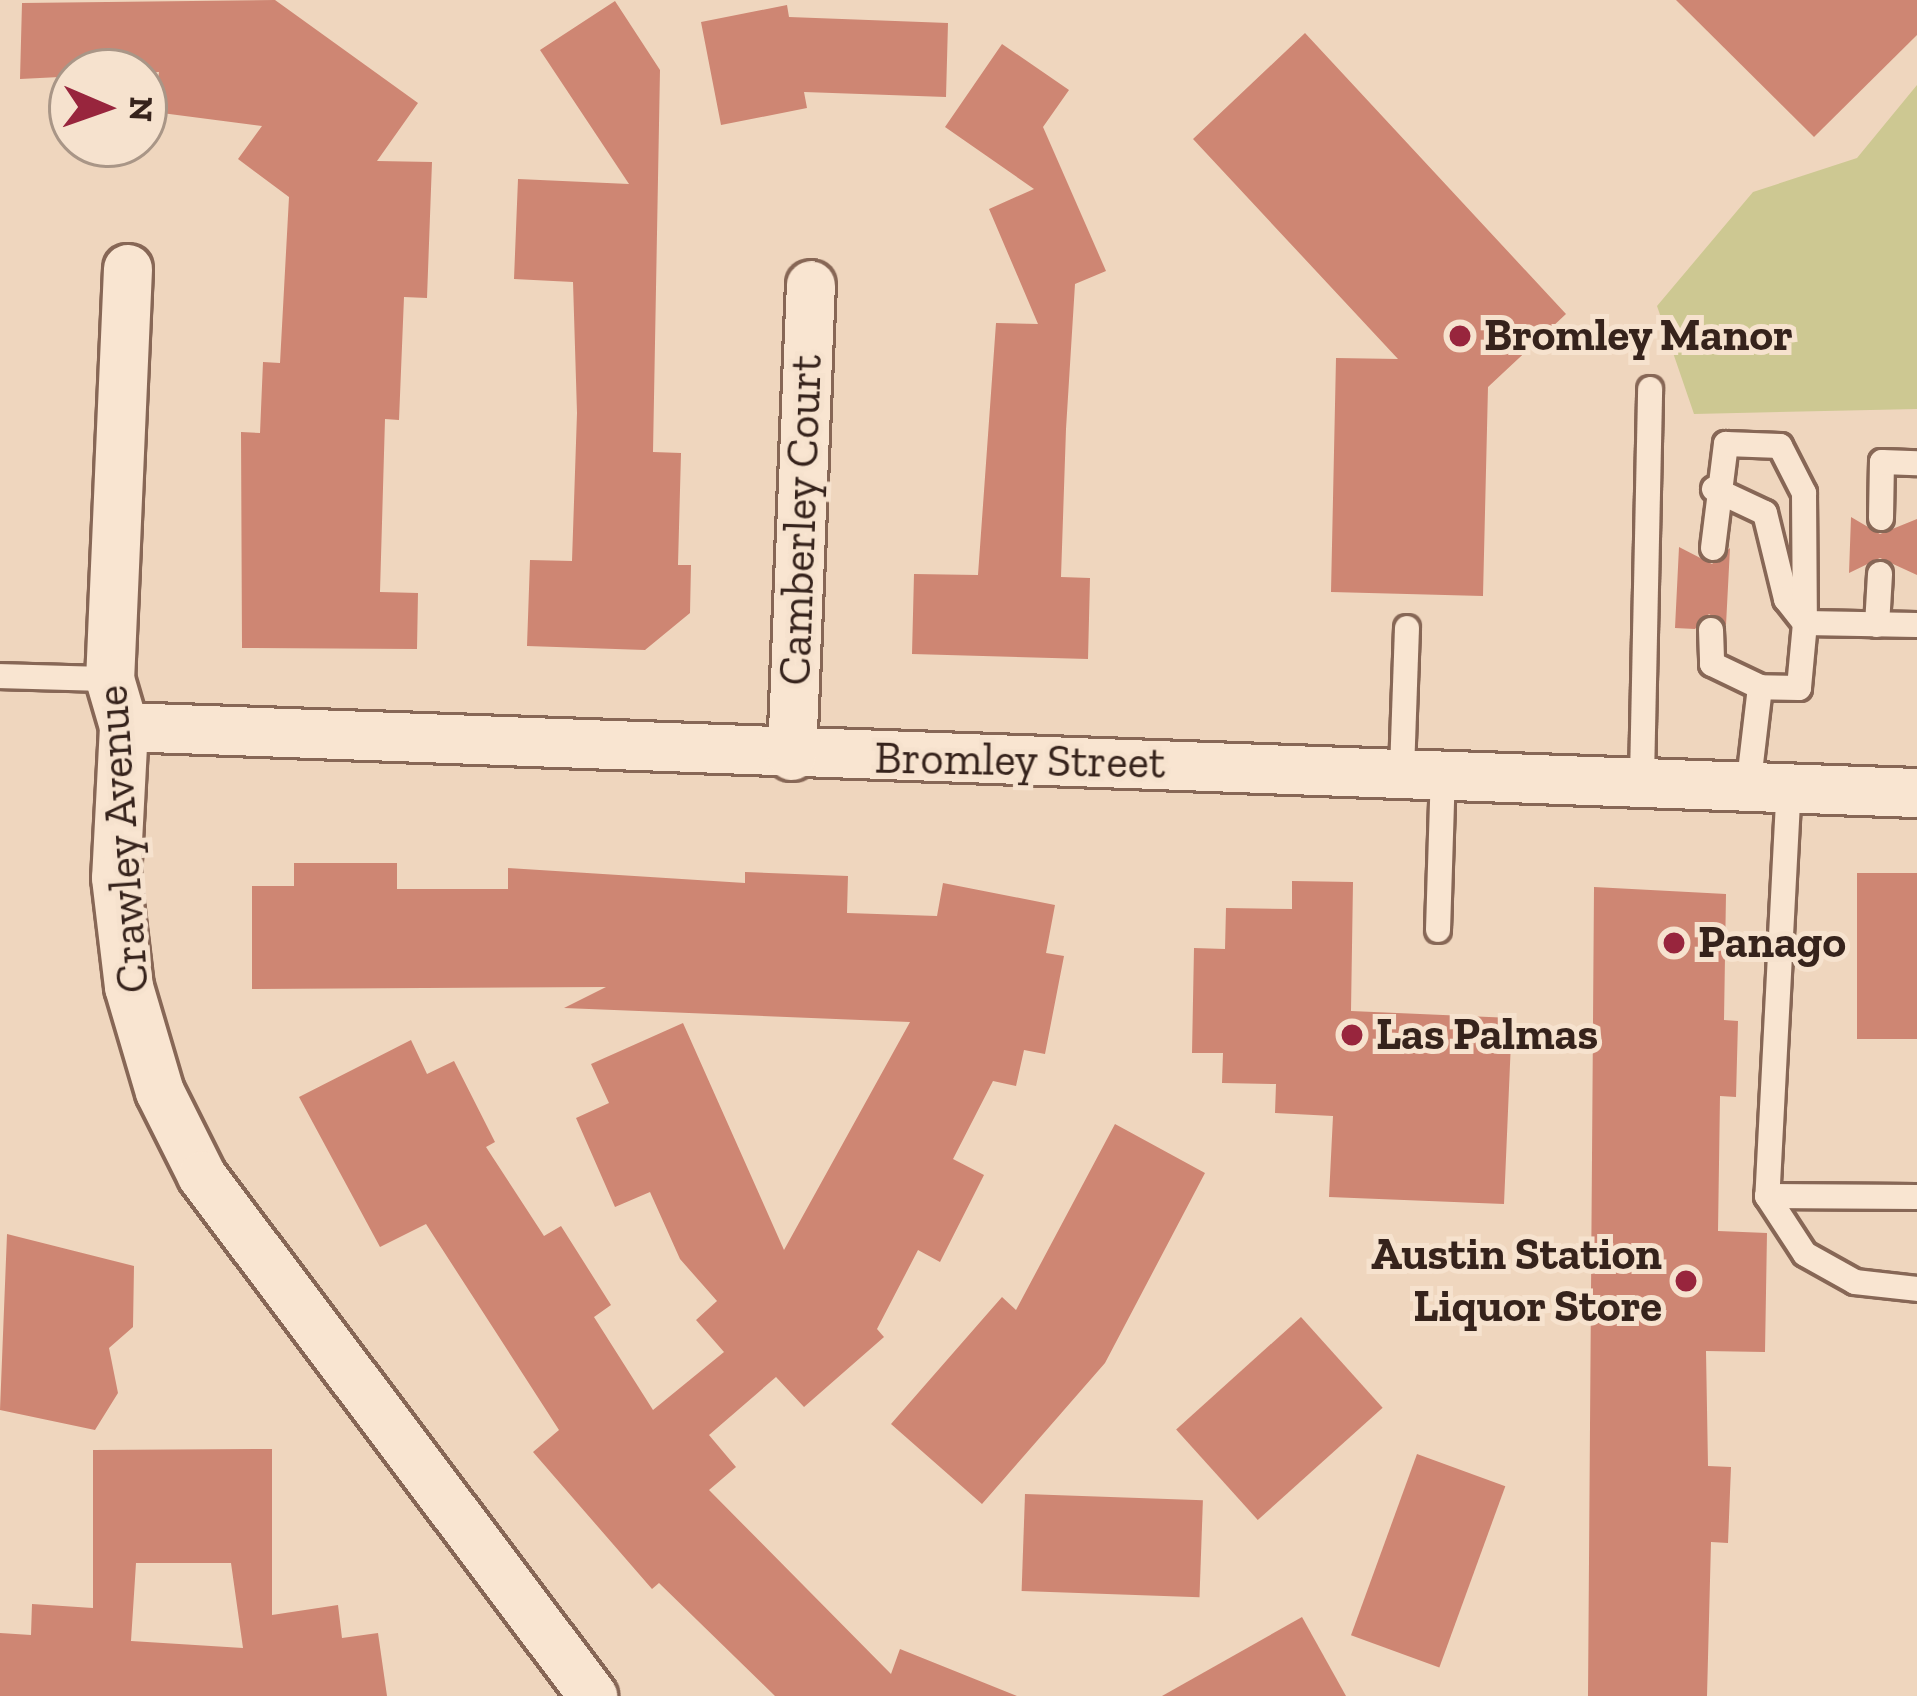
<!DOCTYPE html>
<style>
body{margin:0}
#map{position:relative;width:1917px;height:1696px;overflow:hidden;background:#efd6be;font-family:"Zilla Slab",serif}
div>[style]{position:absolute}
.green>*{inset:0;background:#cdc892}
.building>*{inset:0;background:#ce8673;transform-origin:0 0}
.roads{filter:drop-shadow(3px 0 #876756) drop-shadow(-3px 0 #876756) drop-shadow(0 3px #876756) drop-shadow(0 -3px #876756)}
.lane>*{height:24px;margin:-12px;padding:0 12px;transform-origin:12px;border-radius:12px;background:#f9e5d1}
.street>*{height:48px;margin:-24px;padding:0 24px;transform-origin:24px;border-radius:24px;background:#f9e5d1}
.dots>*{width:33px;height:33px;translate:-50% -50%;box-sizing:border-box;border:6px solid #f6e2ce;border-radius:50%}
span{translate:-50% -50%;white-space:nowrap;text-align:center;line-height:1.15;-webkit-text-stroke:10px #f6e2ce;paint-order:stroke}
.poi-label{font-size:45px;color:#36231c;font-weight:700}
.left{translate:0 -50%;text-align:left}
.right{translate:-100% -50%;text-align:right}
.street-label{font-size:45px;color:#36231c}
.north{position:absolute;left:48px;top:48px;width:120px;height:120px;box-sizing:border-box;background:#f6e2ce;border:3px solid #a99687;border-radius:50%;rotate:92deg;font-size:33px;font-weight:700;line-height:48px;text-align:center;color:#36231c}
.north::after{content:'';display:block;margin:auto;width:42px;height:54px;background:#98253d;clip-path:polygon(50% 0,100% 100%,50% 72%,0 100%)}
</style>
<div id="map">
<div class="green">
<i style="clip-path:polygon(1917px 85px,1917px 409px,1694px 414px,1657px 306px,1753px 192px,1857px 158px)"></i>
</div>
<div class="building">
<i style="clip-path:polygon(275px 0,418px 103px,377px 161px,432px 162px,427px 298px,404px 297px,399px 420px,385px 419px,380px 592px,418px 593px,417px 649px,242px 648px,241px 432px,260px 433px,263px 362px,280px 363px,289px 197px,238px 159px,262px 126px,154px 112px,159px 72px,20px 79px,22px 3px)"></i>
<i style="clip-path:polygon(1676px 0,1917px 0,1917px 35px,1814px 137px)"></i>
<i style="clip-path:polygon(615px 1px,660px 70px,653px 452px,681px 453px,678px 565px,691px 565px,690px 613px,645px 650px,527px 646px,530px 560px,572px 561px,577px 413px,573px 282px,514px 279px,518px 179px,629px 184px,540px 50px)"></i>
<i style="clip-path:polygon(787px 5px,789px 17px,948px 23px,946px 97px,804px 92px,807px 108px,721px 125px,701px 22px)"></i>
<i style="clip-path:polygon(1305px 33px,1566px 314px,1488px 387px,1483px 596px,1331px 592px,1336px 358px,1398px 359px,1193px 139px)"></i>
<i style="clip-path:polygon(1002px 44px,1069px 90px,1043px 127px,1106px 271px,1075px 284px,1066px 429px,1061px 577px,1090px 578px,1088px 659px,912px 654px,914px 574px,978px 575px,996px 323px,1038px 324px,989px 209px,1034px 189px,945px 127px)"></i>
<i style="clip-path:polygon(1851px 517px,1880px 534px,1917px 519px,1917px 575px,1880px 558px,1849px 573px)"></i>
<i style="clip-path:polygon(1679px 547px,1712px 564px,1730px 548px,1726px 625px,1709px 614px,1695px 629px,1675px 628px)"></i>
<i style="clip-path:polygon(294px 863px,397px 863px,397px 889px,508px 889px,508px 868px,745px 883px,745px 872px,848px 876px,847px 913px,937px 916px,943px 883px,1055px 905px,1046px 953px,1064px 956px,1045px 1054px,1024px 1050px,1016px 1086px,993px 1081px,953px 1159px,984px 1175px,940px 1262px,918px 1250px,877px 1329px,884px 1337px,804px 1407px,776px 1377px,709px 1435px,736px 1467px,709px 1490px,891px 1674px,900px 1649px,1017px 1696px,775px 1696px,659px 1583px,652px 1589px,533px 1452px,559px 1430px,426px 1224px,380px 1247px,299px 1097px,411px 1040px,427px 1074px,454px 1061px,495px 1142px,486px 1147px,544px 1236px,561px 1226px,611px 1305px,594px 1317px,653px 1410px,724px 1352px,696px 1320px,717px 1301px,680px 1259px,650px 1192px,615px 1207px,576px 1118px,609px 1103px,591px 1064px,683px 1023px,784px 1250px,910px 1022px,564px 1008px,606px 987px,252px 989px,252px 886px,294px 886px)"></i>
<i style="left:1857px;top:873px;width:60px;height:166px"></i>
<i style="clip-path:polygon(1292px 881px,1353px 882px,1351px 1011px,1512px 1018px,1504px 1204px,1329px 1197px,1333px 1116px,1275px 1113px,1276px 1084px,1222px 1083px,1223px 1053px,1192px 1053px,1194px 948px,1225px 949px,1226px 908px,1292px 909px)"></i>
<i style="clip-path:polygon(1594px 887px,1726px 894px,1724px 1020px,1738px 1021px,1736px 1097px,1720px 1096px,1718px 1231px,1767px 1233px,1765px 1352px,1706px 1351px,1708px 1466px,1731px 1467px,1728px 1543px,1711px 1542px,1707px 1696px,1588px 1696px)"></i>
<i style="clip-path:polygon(1115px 1124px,1205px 1173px,1105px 1363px,982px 1504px,891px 1424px,1002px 1297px,1016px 1310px)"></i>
<i style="clip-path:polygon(7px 1234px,134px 1266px,133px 1327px,109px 1348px,118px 1393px,95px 1430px,0 1410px)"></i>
<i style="left:1301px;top:1317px;width:122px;height:168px;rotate:48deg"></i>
<i style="clip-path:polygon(evenodd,272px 1449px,272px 1615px,338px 1605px,342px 1638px,378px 1633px,387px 1696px,0 1696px,0 1633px,31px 1635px,32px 1604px,93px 1608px,93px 1450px,272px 1449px,136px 1563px,231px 1563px,243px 1648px,131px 1641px,136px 1563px)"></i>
<i style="left:1417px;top:1454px;width:94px;height:193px;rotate:20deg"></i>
<i style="left:1025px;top:1494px;width:178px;height:97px;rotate:2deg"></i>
<i style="clip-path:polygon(1302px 1617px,1346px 1696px,1162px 1696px)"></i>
</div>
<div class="roads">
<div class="lane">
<i style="left:1714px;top:489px;width:56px;rotate:25.2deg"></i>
<i style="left:1765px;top:513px;width:89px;rotate:76.3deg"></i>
<i style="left:1786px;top:599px;width:31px;rotate:52deg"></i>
<i style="left:1881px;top:518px;width:56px;rotate:-89deg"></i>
<i style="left:1882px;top:462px;width:35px;rotate:2deg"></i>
<i style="left:1713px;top:548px;width:105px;rotate:-82.9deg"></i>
<i style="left:1726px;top:444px;width:54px;rotate:2.1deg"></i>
<i style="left:1780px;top:446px;width:53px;rotate:62.9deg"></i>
<i style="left:1804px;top:493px;width:130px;rotate:89.6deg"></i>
<i style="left:1805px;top:623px;width:65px;rotate:95.3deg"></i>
<i style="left:1799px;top:688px;width:39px;rotate:-179deg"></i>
<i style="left:1760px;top:687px;width:94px;rotate:96.7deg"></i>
<i style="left:1805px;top:623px;width:112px;rotate:1deg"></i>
<i style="left:1877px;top:625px;width:51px;rotate:-86.6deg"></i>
<i style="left:1711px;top:630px;width:34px;rotate:88deg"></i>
<i style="left:1712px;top:664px;width:53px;rotate:25.6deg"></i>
<i style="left:0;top:676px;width:110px;rotate:1.6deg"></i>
<i style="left:1402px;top:771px;width:143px;rotate:-88deg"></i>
<i style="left:1642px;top:778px;width:389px;rotate:-88.8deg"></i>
<i style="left:1789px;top:783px;width:414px;rotate:93deg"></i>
<i style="left:1767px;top:1196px;width:69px;rotate:56.8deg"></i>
<i style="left:1805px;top:1254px;width:57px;rotate:29.2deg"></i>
<i style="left:1855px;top:1282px;width:62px;rotate:6.4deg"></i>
<i style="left:1438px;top:930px;width:158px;rotate:-88.2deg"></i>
<i style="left:1767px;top:1196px;width:150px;rotate:0.4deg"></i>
</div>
<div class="street">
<i style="left:128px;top:269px;width:410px;rotate:92.5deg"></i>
<i style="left:110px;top:679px;width:50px;rotate:73.7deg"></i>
<i style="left:124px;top:727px;width:151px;rotate:93deg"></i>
<i style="left:116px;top:878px;width:110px;rotate:83.2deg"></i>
<i style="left:129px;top:987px;width:109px;rotate:73.6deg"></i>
<i style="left:160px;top:1092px;width:94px;rotate:63.4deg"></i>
<i style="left:202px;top:1176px;width:651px;rotate:53.06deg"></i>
<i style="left:124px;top:727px;width:1794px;rotate:2.11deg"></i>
<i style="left:792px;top:756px;width:471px;rotate:-87.7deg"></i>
</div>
</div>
<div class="dots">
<i style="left:1460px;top:336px;background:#98253d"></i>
<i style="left:1674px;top:943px;background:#98253d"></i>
<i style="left:1352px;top:1035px;background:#98253d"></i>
<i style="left:1686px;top:1281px;background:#98253d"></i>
</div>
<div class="poi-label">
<span class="left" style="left:1484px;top:336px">Bromley Manor</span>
<span class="left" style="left:1698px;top:943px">Panago</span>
<span class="left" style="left:1376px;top:1035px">Las Palmas</span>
<span class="right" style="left:1662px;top:1281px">Austin Station<br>Liquor Store</span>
</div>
<div class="street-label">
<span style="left:801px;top:520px;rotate:-88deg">Camberley Court</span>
<span style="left:1020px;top:761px;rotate:1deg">Bromley Street</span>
<span style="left:123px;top:839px;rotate:-94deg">Crawley Avenue</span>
</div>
<div class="north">N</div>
</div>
